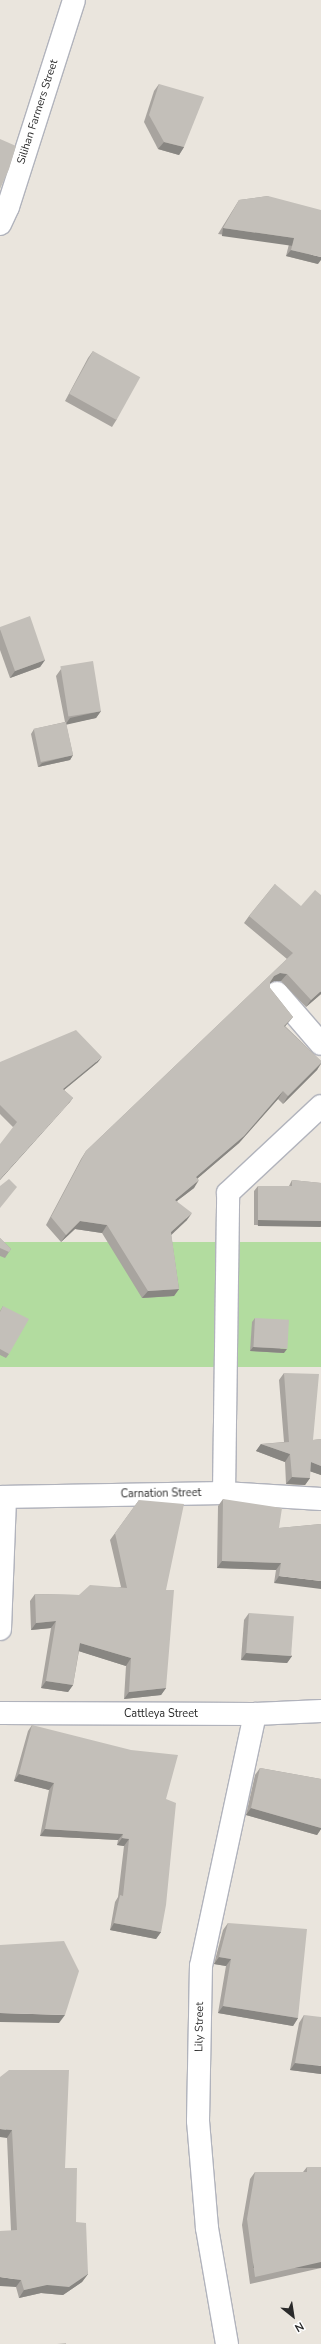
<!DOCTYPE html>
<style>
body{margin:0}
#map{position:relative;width:321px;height:2344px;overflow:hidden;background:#eae5dd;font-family:"Nunito Sans",sans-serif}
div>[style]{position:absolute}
.green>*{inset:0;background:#b2dc9f;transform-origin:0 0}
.roads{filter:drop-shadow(1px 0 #b1b3bc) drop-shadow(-1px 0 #b1b3bc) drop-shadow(0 1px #b1b3bc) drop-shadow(0 -1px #b1b3bc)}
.street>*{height:22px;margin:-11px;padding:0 11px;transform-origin:11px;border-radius:11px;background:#fff}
.wall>*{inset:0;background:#a8a49f}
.shaded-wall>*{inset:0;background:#888682;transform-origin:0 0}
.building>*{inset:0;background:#c3bfb9;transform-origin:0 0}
span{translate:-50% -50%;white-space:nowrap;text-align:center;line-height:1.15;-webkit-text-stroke:4px #fff;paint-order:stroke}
.street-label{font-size:11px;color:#2a2a2a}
.north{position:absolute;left:273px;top:2296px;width:40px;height:40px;-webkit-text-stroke:3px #fff;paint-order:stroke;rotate:150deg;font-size:11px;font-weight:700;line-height:16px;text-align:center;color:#2a2a2a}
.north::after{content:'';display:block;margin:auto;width:14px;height:18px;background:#2a2a2a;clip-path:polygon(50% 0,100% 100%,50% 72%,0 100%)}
</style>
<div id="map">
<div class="green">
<i style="left:0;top:1242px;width:321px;height:125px"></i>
</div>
<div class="roads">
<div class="street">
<i style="left:0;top:224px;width:19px;rotate:-65deg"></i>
<i style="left:8px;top:207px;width:217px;rotate:-72.3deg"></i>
<i style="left:277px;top:993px;width:67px;rotate:49.2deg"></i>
<i style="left:224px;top:1493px;width:300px;rotate:-89.2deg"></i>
<i style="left:228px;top:1193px;width:127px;rotate:-43.1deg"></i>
<i style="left:0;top:1497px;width:224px;rotate:-1deg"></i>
<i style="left:224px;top:1493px;width:97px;rotate:3.5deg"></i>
<i style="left:0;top:1629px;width:132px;rotate:-87.8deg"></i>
<i style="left:0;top:1713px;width:255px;rotate:0.2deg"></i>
<i style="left:255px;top:1714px;width:66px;rotate:-2.6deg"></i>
<i style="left:227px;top:2344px;width:118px;rotate:-99.8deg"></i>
<i style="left:207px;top:2228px;width:107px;rotate:-94.8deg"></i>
<i style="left:198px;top:2121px;width:155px;rotate:-88.9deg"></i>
<i style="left:201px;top:1966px;width:258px;rotate:-77.9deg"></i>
</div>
</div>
<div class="wall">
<i style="clip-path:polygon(159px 84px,184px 147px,179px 155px,158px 149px,144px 122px,154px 91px)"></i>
<i style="clip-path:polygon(268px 196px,318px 264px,286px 256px,289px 244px,218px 234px,239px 200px)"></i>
<i style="clip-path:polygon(93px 351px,117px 419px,112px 427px,65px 401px,88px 358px)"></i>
<i style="clip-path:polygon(0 629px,45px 660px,40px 667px,10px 678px,0 650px)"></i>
<i style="clip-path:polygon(61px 669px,101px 711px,96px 718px,66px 724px,73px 755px,70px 760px,38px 767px,31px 734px,34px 729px,65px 722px,56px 676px)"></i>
<i style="clip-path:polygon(275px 884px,321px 994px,306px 1007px,281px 981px,274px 981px,270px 983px,270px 988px,293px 1017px,285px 1026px,321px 1061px,321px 1064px,317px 1070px,283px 1104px,278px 1099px,239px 1143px,198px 1178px,194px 1188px,177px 1201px,187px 1220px,171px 1234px,179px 1289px,174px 1296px,142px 1298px,102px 1233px,75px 1229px,61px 1242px,46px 1225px,81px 1159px,86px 1151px,287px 959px,244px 923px,249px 916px)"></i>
<i style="clip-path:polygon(0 1062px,98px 1062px,64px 1090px,73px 1098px,69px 1103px,13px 1127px,0 1114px)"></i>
<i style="clip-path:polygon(292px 1180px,321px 1183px,321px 1226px,254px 1225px,254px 1191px,258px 1186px,289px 1186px)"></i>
<i style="clip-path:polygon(0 1238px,11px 1249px,5px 1258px,0 1256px)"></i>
<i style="clip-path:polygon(3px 1306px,9px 1354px,6px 1358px,0 1355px,0 1311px)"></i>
<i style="clip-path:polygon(255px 1318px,284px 1353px,250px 1351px,252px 1322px)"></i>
<i style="clip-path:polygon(284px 1373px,313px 1440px,321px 1439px,321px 1475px,310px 1471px,310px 1478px,305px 1485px,286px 1484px,285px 1462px,256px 1451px,261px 1444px,284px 1442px,279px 1380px)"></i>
<i style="clip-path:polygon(223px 1499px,279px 1528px,321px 1524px,274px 1583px,276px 1570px,217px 1568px,218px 1506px)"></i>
<i style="clip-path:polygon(139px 1500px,166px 1590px,166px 1688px,161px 1695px,124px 1699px,126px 1666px,79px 1651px,73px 1685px,68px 1692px,41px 1688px,51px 1628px,31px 1630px,30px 1601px,35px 1594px,79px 1595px,121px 1587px,110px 1540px)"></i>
<i style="clip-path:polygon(249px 1613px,292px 1656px,287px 1663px,241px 1660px,244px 1620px)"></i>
<i style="clip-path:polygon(32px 1725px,166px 1799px,161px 1932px,156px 1939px,110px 1930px,115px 1902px,118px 1897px,124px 1846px,117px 1845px,118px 1840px,40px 1836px,49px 1790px,14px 1781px,28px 1731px)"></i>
<i style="clip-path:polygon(260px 1768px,321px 1779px,321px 1829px,317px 1835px,246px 1815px,255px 1775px)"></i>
<i style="clip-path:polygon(228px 1923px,298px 2018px,293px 2026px,218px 2013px,226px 1966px,214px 1964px,223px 1930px)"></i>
<i style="clip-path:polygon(304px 2015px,321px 2074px,290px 2070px,299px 2023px)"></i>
<i style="clip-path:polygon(0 2077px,65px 2168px,76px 2222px,88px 2274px,82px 2282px,63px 2295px,41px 2293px,19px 2298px,16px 2287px,11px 2231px,7px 2138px)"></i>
<i style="clip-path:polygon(307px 2167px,321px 2167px,321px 2268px,250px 2284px,242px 2225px,250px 2179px,255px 2172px,303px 2172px)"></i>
</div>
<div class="shaded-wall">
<i style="clip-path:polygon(164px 142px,184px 147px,179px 155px,158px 149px)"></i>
<i style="left:223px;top:228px;width:72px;height:8px;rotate:8deg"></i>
<i style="clip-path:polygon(291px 250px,321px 257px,321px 260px,318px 264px,286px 256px)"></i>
<i style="clip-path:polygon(45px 660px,40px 667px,10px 678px,15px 671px)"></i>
<i style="clip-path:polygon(101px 711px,96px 718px,65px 725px,70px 718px)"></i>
<i style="clip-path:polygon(73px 755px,70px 760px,38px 767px,42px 763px)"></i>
<i style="clip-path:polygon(280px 973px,287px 974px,281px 981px,274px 981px,269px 984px,274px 976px)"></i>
<i style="clip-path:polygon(321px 991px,321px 994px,306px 1007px,311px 1000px)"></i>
<i style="clip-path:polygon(293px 1017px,287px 1024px,279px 1033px,284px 1026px)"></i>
<i style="clip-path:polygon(102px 1057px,98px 1062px,59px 1094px,63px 1089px)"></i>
<i style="clip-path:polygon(321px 1063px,317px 1070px,283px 1104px,288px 1096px)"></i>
<i style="clip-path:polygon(283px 1091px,278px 1099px,239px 1143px,191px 1184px,196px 1177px)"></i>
<i style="clip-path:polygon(73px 1098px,69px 1103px,0 1180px,0 1179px)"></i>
<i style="clip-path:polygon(199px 1180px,194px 1188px,169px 1207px,175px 1200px)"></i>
<i style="clip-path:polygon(192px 1213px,187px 1220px,166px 1240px,171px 1232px)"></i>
<i style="left:258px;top:1220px;width:63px;height:6px;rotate:1deg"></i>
<i style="clip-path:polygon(80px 1221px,107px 1225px,102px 1233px,75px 1229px,61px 1242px,66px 1235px)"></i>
<i style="clip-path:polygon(179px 1289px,174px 1296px,142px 1298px,148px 1291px)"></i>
<i style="clip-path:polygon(253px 1347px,287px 1349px,284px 1353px,250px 1351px)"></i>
<i style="clip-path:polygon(261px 1444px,290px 1454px,285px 1462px,256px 1451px)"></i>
<i style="clip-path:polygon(311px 1462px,321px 1466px,321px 1475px,306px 1470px)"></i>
<i style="clip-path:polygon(292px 1477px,310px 1478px,305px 1485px,286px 1484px)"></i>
<i style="clip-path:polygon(222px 1561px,281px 1563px,276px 1570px,217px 1568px)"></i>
<i style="clip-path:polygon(279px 1576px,321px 1581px,321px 1589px,274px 1583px)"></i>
<i style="clip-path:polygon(56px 1621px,51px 1628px,31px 1630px,36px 1623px)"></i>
<i style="clip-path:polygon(80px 1643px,131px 1658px,126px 1666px,75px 1650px)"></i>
<i style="clip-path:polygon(246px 1653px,292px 1656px,287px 1663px,241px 1660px)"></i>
<i style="clip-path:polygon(46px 1681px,73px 1685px,68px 1692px,41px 1688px)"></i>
<i style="clip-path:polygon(166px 1688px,161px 1695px,124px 1699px,129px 1692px)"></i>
<i style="clip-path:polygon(19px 1774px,54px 1783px,49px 1790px,14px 1781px)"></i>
<i style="clip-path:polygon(251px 1808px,321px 1828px,321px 1829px,317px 1835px,246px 1815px)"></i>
<i style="clip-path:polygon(45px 1829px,123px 1834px,118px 1840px,40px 1836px)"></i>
<i style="clip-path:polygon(122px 1838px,129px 1839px,124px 1846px,117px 1845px)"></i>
<i style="clip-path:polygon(114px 1923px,161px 1932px,156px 1939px,110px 1930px)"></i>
<i style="clip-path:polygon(219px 1957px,231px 1959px,226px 1966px,214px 1964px)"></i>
<i style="clip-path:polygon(223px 2006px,298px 2018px,293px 2026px,218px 2013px)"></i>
<i style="clip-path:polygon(0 2013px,65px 2015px,59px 2023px,0 2022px)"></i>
<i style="clip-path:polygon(295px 2063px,321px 2066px,321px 2074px,290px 2070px)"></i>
<i style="clip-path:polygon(0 2129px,12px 2130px,7px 2138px,0 2137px)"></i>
<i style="left:321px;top:2262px;width:6px;height:68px;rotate:90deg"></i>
<i style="clip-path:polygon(88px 2274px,82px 2282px,63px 2295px,41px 2293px,19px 2298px,24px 2290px)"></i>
<i style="clip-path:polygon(0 2277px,21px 2280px,16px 2287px,0 2286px)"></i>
</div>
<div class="building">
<i style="clip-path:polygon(159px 84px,204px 97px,184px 147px,164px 142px,149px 115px)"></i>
<i style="clip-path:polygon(0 139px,16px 146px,9px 169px,0 189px)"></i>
<i style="clip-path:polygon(268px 196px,321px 210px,321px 257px,291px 250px,294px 238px,223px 228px,239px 200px)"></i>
<i style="left:93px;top:351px;width:54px;height:49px;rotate:29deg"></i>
<i style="clip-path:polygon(30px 616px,45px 660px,15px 671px,0 629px,0 627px)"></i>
<i style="left:93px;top:661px;width:51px;height:33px;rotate:81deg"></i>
<i style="left:66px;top:722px;width:34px;height:33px;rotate:78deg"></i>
<i style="clip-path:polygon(275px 884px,301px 906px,315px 890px,321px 895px,321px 991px,311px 1000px,287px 974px,280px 973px,274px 976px,270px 982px,270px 988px,293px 1017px,284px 1026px,321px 1061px,321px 1063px,288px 1096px,283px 1091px,244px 1136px,196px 1177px,199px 1180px,175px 1200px,192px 1213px,171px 1232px,179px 1289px,148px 1291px,107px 1225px,80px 1221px,66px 1235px,51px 1217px,86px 1151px,293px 953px,249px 916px)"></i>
<i style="clip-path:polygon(76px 1030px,102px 1057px,63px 1089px,73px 1098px,0 1179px,0 1144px,17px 1122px,0 1105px,0 1062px)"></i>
<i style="clip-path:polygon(9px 1179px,17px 1187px,0 1208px,0 1186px)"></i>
<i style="clip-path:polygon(292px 1180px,321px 1183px,321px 1221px,258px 1220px,258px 1186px,292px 1186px)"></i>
<i style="clip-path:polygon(0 1238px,11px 1249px,9px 1252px,0 1248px)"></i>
<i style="clip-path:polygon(3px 1306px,29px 1319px,9px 1354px,0 1349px,0 1312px)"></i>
<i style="left:255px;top:1318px;width:34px;height:29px;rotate:3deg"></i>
<i style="clip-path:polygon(284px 1373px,319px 1374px,313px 1440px,321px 1439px,321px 1466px,311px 1462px,310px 1478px,292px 1477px,290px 1454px,261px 1444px,289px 1442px)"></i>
<i style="clip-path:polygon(223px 1499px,282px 1508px,279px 1528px,321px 1524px,321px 1581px,279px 1576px,281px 1563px,222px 1561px)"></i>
<i style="clip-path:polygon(139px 1500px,184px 1504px,166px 1590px,174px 1590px,166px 1688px,129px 1692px,131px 1658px,80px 1643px,73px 1685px,46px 1681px,56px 1621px,36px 1623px,35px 1594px,79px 1595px,90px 1585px,127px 1588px,115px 1533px)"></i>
<i style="left:249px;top:1613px;width:45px;height:40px;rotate:4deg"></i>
<i style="clip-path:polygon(32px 1725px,131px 1750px,178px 1755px,166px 1799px,176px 1803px,166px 1905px,161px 1932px,114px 1923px,120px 1895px,123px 1896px,129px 1839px,122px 1838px,123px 1834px,45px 1829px,54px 1783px,19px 1774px)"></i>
<i style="clip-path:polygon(260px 1768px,321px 1779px,321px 1828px,251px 1808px)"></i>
<i style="clip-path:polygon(228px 1923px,307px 1929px,298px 2018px,223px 2006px,231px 1959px,219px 1957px)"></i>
<i style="clip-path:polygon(64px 1941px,79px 1971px,65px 2015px,0 2013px,0 1945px)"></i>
<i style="clip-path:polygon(304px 2015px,321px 2017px,321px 2066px,295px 2063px)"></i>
<i style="clip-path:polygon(9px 2070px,69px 2070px,65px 2168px,77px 2168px,76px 2222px,86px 2223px,88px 2274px,69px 2287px,47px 2285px,24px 2290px,21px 2280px,0 2277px,0 2231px,17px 2230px,12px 2130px,0 2129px,0 2077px)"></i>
<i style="clip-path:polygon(307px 2167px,321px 2167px,321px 2262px,255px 2277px,247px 2219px,255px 2172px,307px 2172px)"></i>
<i style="clip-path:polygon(66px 2343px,66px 2344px,57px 2344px)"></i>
</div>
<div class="street-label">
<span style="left:38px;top:112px;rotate:-72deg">Silihan Farmers Street</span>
<span style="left:161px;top:1494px;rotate:-1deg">Carnation Street</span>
<span style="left:161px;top:1714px">Cattleya Street</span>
<span style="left:200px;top:2027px;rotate:-89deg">Lily Street</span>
</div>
<div class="north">N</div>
</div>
